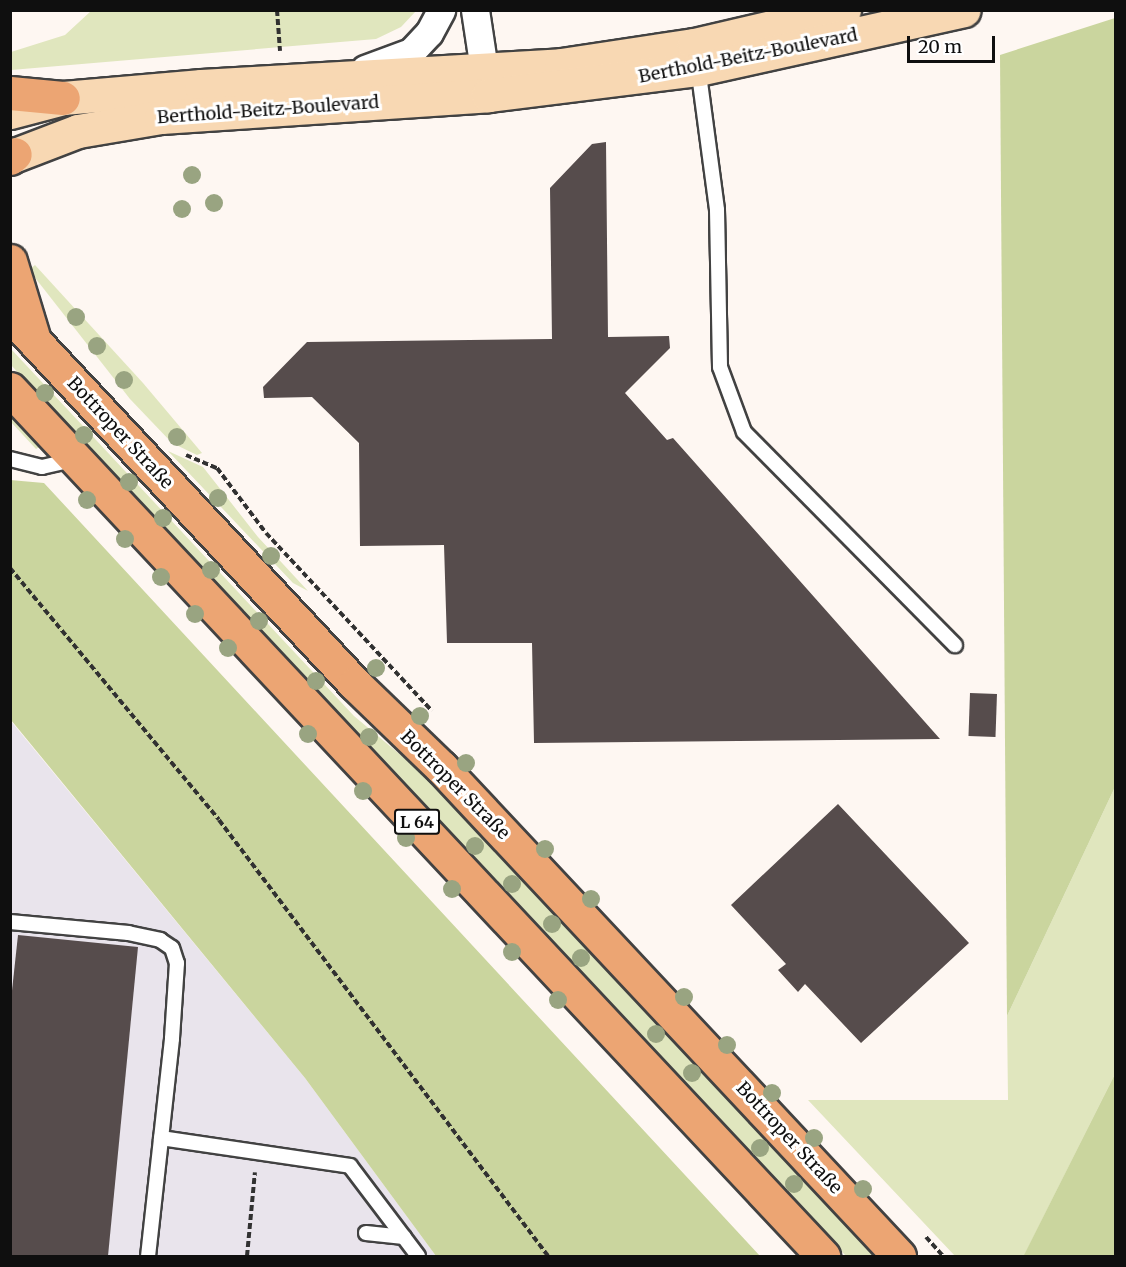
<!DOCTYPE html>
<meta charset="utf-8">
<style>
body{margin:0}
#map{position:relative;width:1126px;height:1267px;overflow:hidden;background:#fef7f2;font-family:Merriweather,serif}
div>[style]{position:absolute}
.industrial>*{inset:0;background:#e9e4ec}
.green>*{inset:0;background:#e0e6be}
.forest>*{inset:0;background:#cad59e}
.building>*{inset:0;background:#564c4c;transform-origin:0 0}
.path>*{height:4px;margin-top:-2px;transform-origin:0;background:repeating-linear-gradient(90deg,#313131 0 6px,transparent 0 9px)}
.roads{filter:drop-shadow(2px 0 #424242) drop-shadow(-2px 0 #424242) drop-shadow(0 2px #424242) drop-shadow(0 -2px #424242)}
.lane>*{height:14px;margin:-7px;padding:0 7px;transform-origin:7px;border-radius:7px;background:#fff}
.street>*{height:27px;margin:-13.5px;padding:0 13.5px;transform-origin:13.5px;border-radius:13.5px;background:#fff}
.secondary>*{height:33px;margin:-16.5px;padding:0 16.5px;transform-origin:16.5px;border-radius:16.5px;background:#f8d8b3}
.primary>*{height:33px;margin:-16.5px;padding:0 16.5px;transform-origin:16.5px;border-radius:16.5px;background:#eca573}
.trees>*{width:18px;height:18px;margin:-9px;border-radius:50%;background:#99a481}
span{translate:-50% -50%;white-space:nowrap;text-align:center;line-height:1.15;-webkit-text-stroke:6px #fff;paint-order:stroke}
.shield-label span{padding:2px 4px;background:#fff;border:2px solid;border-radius:4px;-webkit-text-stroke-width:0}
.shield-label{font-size:16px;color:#0f0f0f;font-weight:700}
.street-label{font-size:18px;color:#0f0f0f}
.frame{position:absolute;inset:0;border:12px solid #0f0f0f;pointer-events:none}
.scale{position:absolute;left:907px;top:36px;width:88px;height:27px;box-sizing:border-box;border:3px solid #0f0f0f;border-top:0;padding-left:8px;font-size:18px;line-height:21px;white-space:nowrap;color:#0f0f0f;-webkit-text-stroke:4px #fff;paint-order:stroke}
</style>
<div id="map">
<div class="industrial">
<i style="clip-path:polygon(10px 720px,305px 1078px,436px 1256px,11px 1256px)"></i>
</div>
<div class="green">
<i style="clip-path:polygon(91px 11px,91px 10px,416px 11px,401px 27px,376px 39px,11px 70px,11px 52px,65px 35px)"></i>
<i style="clip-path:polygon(35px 265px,143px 383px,202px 453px,197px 455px,172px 443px,130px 399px,29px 270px)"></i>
<i style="clip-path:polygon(11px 349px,354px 716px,428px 778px,526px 880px,875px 1256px,846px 1256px,11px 365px)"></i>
<i style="clip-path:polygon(11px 413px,38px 443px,41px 446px,36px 449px,11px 422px)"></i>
<i style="clip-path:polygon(168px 451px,203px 467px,258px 537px,308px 591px,293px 583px)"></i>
<i style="clip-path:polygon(1115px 787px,1115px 1074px,1024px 1256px,955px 1256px,808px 1100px,1008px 1100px,1007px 1016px)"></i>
</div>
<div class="forest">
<i style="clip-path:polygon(1115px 18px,1115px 787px,1007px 1016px,1000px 55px)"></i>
<i style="clip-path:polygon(10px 480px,44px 483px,760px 1256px,436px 1256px,305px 1078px,11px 720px)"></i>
<i style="clip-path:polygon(1115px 1074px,1115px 1256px,1020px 1256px,1024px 1255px)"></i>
</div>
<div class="building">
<i style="clip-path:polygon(606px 142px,608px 337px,669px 336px,670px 348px,625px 393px,667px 440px,673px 438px,940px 739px,534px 743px,532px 643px,447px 643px,444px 545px,360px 546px,359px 443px,312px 397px,264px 398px,263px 387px,307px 342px,552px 339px,550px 188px,592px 144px)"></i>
<i style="left:970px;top:693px;width:27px;height:43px;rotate:2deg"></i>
<i style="clip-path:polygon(838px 804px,969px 943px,861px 1043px,805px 984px,798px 992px,778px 970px,786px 964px,731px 905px)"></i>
<i style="clip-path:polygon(18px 935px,138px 947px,108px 1256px,10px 1256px,10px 1009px)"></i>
</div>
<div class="path">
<i style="left:277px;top:10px;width:41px;rotate:85.8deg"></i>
<i style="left:186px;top:455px;width:34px;rotate:23deg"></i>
<i style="left:217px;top:468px;width:81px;rotate:53deg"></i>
<i style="left:266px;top:533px;width:243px;rotate:47deg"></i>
<i style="left:10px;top:568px;width:327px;rotate:50.3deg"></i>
<i style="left:219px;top:820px;width:546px;rotate:52.96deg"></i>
<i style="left:926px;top:1237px;width:25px;rotate:48deg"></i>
<i style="left:247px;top:1256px;width:84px;rotate:-84.6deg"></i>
</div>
<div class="roads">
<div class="lane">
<i style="left:698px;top:67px;width:144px;rotate:82.4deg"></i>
<i style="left:717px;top:210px;width:157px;rotate:88.9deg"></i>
<i style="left:720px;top:367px;width:69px;rotate:69.7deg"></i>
<i style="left:744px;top:432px;width:300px;rotate:45.3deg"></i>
<i style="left:10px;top:459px;width:33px;rotate:14deg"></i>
<i style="left:42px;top:467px;width:35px;rotate:-13deg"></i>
<i style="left:10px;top:922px;width:119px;rotate:5.3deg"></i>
<i style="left:128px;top:933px;width:33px;rotate:12deg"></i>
<i style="left:160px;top:940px;width:14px;rotate:34deg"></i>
<i style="left:172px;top:948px;width:16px;rotate:72deg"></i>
<i style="left:177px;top:963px;width:76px;rotate:93.8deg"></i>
<i style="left:172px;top:1039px;width:218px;rotate:96.3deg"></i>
<i style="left:161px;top:1138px;width:191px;rotate:8.4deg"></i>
<i style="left:350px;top:1166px;width:113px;rotate:52.9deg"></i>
<i style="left:366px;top:1233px;width:38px;rotate:6deg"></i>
</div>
<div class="street">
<i style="left:475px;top:10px;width:80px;rotate:81.4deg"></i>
<i style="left:365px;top:69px;width:49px;rotate:-20.3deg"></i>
<i style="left:411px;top:52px;width:26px;rotate:-47deg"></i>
<i style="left:429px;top:33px;width:26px;rotate:-62deg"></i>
</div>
<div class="secondary">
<i style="left:10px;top:112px;width:55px;rotate:-14.8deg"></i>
<i style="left:63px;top:98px;width:139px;rotate:-5deg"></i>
<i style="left:201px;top:86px;width:361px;rotate:-3.3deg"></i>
<i style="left:561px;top:65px;width:134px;rotate:-8.6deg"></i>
<i style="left:694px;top:45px;width:154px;rotate:-13.1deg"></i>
<i style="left:10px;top:157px;width:73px;rotate:-20.9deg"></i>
<i style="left:78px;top:131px;width:84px;rotate:-9.6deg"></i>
<i style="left:161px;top:117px;width:328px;rotate:-3.8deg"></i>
<i style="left:488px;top:95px;width:212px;rotate:-7.1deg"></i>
<i style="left:698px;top:69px;width:272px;rotate:-12.5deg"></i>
</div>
<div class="primary">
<i style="left:10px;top:93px;width:53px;rotate:5.4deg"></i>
<i style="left:10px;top:158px;width:6px;rotate:-39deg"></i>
<i style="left:10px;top:261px;width:83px;rotate:73.1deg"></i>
<i style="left:10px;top:315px;width:505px;rotate:46.93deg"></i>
<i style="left:355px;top:684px;width:120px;rotate:44deg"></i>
<i style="left:441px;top:767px;width:670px;rotate:46.87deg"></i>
<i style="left:10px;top:389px;width:1189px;rotate:46.84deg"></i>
</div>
</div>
<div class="trees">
<i style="left:192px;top:175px"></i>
<i style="left:214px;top:203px"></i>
<i style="left:182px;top:209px"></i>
<i style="left:76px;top:317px"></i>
<i style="left:97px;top:346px"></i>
<i style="left:124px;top:380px"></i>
<i style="left:45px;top:393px"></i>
<i style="left:84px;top:435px"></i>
<i style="left:177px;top:437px"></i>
<i style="left:129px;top:482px"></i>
<i style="left:218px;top:498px"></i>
<i style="left:87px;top:500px"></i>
<i style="left:163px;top:518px"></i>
<i style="left:125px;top:539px"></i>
<i style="left:271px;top:556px"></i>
<i style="left:211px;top:570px"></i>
<i style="left:161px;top:577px"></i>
<i style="left:195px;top:614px"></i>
<i style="left:259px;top:621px"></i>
<i style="left:228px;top:648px"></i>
<i style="left:376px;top:668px"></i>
<i style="left:316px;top:681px"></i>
<i style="left:420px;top:716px"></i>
<i style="left:308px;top:734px"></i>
<i style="left:369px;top:737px"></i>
<i style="left:466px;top:763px"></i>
<i style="left:363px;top:791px"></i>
<i style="left:406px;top:838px"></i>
<i style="left:475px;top:846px"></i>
<i style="left:545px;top:849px"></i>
<i style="left:512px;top:884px"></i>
<i style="left:452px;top:889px"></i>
<i style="left:591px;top:899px"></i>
<i style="left:552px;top:924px"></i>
<i style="left:512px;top:952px"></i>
<i style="left:581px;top:958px"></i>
<i style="left:684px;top:997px"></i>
<i style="left:558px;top:1000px"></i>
<i style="left:656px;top:1034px"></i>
<i style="left:727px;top:1045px"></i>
<i style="left:692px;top:1073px"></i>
<i style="left:772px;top:1093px"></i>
<i style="left:814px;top:1138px"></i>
<i style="left:760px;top:1148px"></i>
<i style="left:794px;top:1184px"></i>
<i style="left:863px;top:1189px"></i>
</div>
<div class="shield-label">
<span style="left:417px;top:822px">L 64</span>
</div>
<div class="street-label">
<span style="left:748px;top:56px;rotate:-11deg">Berthold-Beitz-Boulevard</span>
<span style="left:268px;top:110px;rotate:-4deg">Berthold-Beitz-Boulevard</span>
<span style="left:120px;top:433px;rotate:47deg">Bottroper Straße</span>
<span style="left:455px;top:785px;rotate:45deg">Bottroper Straße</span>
<span style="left:789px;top:1138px;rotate:47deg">Bottroper Straße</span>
</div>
<div class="frame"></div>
<div class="scale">20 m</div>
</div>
